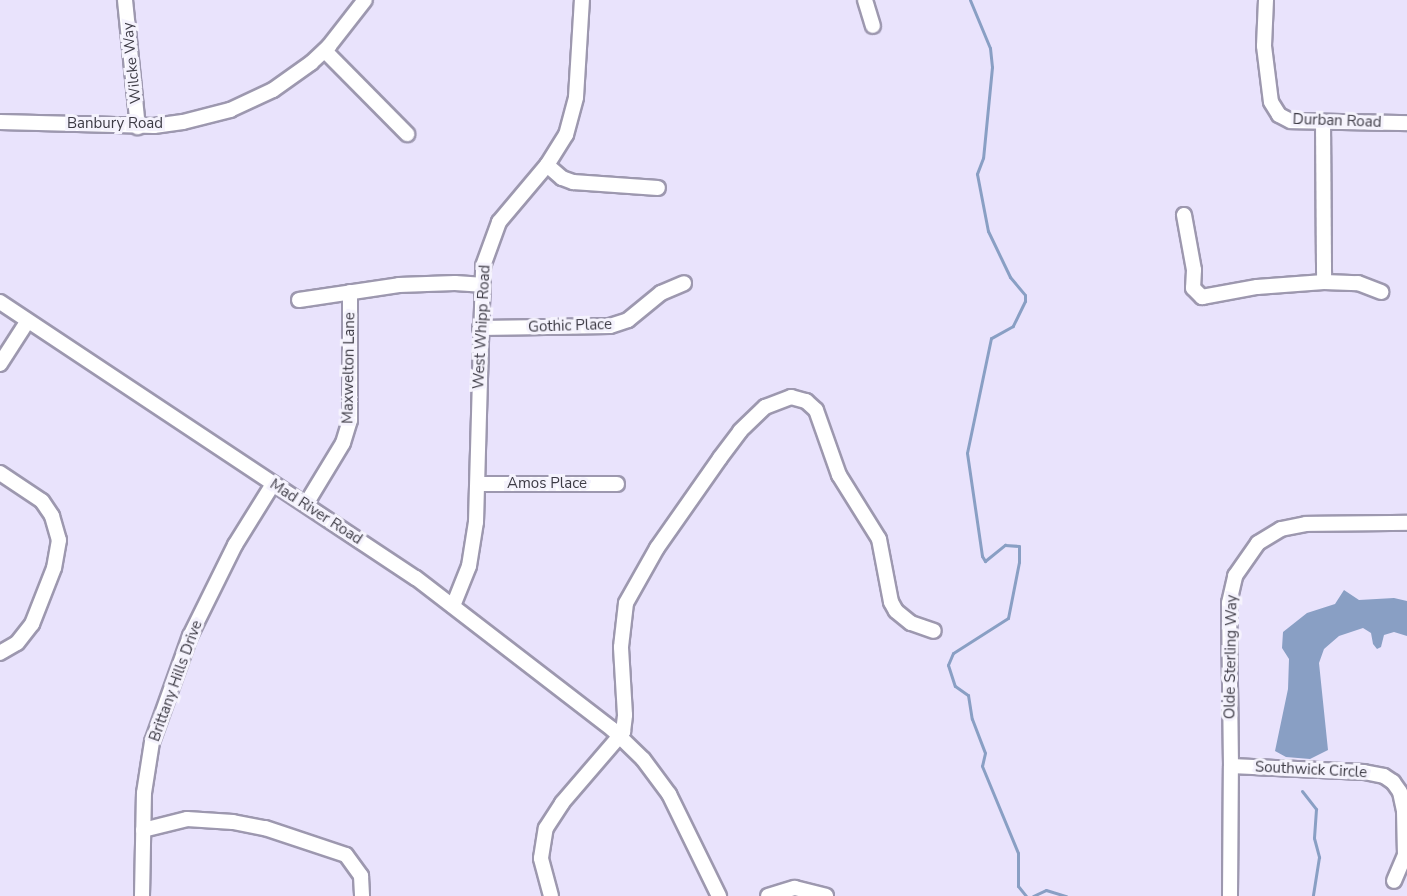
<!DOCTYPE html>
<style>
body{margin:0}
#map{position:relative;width:1407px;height:896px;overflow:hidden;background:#e9e3fc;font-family:"Nunito Sans",sans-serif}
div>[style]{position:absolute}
.water>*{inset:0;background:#899fc4}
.stream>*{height:3px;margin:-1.5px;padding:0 1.5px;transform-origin:1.5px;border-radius:1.5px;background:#899fc4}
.roads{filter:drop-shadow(2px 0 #9d98af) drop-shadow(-2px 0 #9d98af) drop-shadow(0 2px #9d98af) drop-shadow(0 -2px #9d98af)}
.minor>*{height:14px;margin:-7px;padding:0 7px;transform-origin:7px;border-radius:7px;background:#fff}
span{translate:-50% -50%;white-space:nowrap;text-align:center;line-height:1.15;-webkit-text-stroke:6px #f5f3fd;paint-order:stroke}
.street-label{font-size:15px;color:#3c3a44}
</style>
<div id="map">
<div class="water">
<i style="clip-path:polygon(1344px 590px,1359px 600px,1394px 598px,1407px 601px,1407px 636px,1394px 632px,1384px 635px,1381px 647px,1377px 649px,1373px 644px,1371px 633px,1363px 628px,1339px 636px,1324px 649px,1319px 663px,1328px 750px,1310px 759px,1286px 757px,1275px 751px,1288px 689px,1289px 659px,1282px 648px,1283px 632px,1307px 613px,1335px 604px)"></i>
</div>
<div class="stream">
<i style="left:970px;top:0;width:52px;rotate:67.4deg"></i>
<i style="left:990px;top:48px;width:19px;rotate:84deg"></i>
<i style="left:992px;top:67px;width:91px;rotate:95.6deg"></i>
<i style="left:983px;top:158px;width:17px;rotate:111deg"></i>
<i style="left:977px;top:174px;width:58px;rotate:79.1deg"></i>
<i style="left:988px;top:231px;width:51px;rotate:64.4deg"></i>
<i style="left:1010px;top:277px;width:23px;rotate:50deg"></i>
<i style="left:1025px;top:295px;width:6px;rotate:90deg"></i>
<i style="left:1025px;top:301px;width:28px;rotate:116deg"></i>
<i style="left:1013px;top:326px;width:25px;rotate:151deg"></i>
<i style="left:991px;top:338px;width:117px;rotate:101.8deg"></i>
<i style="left:967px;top:453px;width:104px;rotate:81.7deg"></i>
<i style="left:982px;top:556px;width:6px;rotate:59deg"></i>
<i style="left:985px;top:561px;width:26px;rotate:-39deg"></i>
<i style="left:1005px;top:545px;width:14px;rotate:4deg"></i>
<i style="left:1019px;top:546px;width:16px;rotate:90deg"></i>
<i style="left:1019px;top:562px;width:57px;rotate:101.1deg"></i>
<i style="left:1008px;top:618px;width:65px;rotate:147.5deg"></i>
<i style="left:953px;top:653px;width:13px;rotate:113deg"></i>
<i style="left:948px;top:665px;width:22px;rotate:72deg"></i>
<i style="left:955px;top:686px;width:16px;rotate:35deg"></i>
<i style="left:968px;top:695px;width:24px;rotate:81deg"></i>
<i style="left:972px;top:719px;width:36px;rotate:69deg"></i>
<i style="left:985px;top:753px;width:13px;rotate:103deg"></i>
<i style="left:982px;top:766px;width:94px;rotate:67.5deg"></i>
<i style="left:1018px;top:853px;width:33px;rotate:90deg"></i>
<i style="left:1018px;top:886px;width:13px;rotate:51deg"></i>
<i style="left:1302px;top:791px;width:23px;rotate:52deg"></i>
<i style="left:1316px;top:809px;width:29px;rotate:94deg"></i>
<i style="left:1314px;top:838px;width:20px;rotate:75deg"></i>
<i style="left:1319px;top:857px;width:39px;rotate:99deg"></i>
<i style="left:1033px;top:896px;width:14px;rotate:-25deg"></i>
<i style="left:1046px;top:890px;width:21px;rotate:17deg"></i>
</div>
<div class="roads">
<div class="minor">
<i style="left:125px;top:0;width:128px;rotate:84.2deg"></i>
<i style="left:865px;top:0;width:27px;rotate:73deg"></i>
<i style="left:1266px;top:0;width:46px;rotate:92.5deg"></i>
<i style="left:1264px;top:46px;width:56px;rotate:82.9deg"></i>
<i style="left:1271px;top:102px;width:15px;rotate:58deg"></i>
<i style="left:1279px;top:115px;width:13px;rotate:27deg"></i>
<i style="left:1291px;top:121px;width:116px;rotate:1deg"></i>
<i style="left:325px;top:51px;width:117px;rotate:45.3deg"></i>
<i style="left:0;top:122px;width:154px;rotate:1.5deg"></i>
<i style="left:154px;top:126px;width:29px;rotate:-8deg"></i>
<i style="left:183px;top:122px;width:49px;rotate:-14.3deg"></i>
<i style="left:230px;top:110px;width:47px;rotate:-24.9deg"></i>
<i style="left:273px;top:90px;width:47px;rotate:-35.4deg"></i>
<i style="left:311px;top:63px;width:25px;rotate:-43deg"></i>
<i style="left:329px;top:46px;width:58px;rotate:-52deg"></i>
<i style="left:1323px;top:123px;width:159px;rotate:89.6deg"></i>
<i style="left:547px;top:165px;width:20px;rotate:41deg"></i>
<i style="left:562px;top:178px;width:12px;rotate:20deg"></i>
<i style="left:573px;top:182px;width:85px;rotate:4deg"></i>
<i style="left:1184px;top:215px;width:56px;rotate:79.7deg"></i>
<i style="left:1194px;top:270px;width:18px;rotate:93deg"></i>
<i style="left:1193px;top:288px;width:13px;rotate:45deg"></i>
<i style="left:1202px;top:297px;width:56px;rotate:-10.3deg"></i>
<i style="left:1257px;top:287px;width:67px;rotate:-4.3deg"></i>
<i style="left:1324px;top:282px;width:34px;rotate:2deg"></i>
<i style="left:1358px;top:283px;width:25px;rotate:21deg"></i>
<i style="left:299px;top:300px;width:101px;rotate:-8.5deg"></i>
<i style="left:399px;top:285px;width:56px;rotate:-2deg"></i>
<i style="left:455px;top:283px;width:26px;rotate:4deg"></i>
<i style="left:0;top:302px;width:499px;rotate:33.6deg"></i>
<i style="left:416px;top:578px;width:247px;rotate:37.6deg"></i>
<i style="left:612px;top:729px;width:43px;rotate:44.1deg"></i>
<i style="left:643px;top:759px;width:44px;rotate:53.4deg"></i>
<i style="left:669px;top:794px;width:114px;rotate:63.9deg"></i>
<i style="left:480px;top:328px;width:130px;rotate:-0.9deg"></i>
<i style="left:610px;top:326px;width:19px;rotate:-18deg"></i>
<i style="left:628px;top:320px;width:43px;rotate:-39.3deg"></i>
<i style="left:661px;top:293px;width:25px;rotate:-23deg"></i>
<i style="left:0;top:364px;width:50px;rotate:-57.3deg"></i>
<i style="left:0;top:473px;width:50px;rotate:33.7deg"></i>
<i style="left:42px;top:501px;width:18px;rotate:56deg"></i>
<i style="left:52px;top:516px;width:25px;rotate:74deg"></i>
<i style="left:59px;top:540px;width:28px;rotate:100deg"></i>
<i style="left:54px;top:568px;width:60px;rotate:111.4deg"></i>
<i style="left:32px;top:624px;width:24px;rotate:128deg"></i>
<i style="left:17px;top:643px;width:20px;rotate:150deg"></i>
<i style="left:478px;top:484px;width:139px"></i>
<i style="left:306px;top:504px;width:71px;rotate:-58.8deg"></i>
<i style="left:343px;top:443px;width:24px;rotate:-73deg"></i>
<i style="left:350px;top:420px;width:128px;rotate:-90deg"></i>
<i style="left:453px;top:606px;width:43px;rotate:-68.2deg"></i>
<i style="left:469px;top:566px;width:45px;rotate:-81deg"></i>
<i style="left:476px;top:522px;width:256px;rotate:-88.4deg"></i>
<i style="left:483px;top:266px;width:47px;rotate:-70deg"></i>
<i style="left:499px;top:222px;width:75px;rotate:-49.9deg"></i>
<i style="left:547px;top:165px;width:36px;rotate:-58deg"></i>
<i style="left:566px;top:135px;width:39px;rotate:-75deg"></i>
<i style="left:576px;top:97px;width:97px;rotate:-86.5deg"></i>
<i style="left:1231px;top:766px;width:133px;rotate:2.6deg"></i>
<i style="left:1364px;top:772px;width:20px;rotate:11deg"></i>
<i style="left:1384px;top:776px;width:11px;rotate:34deg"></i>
<i style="left:1393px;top:782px;width:12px;rotate:55deg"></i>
<i style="left:1400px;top:792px;width:19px;rotate:78deg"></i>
<i style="left:1404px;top:811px;width:44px;rotate:88.7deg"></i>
<i style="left:1405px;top:855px;width:28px;rotate:113deg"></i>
<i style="left:143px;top:830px;width:45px;rotate:-14deg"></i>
<i style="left:187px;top:819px;width:46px;rotate:3.7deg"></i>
<i style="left:233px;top:822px;width:33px;rotate:11deg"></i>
<i style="left:265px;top:828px;width:85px;rotate:18.4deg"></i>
<i style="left:346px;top:855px;width:26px;rotate:54deg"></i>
<i style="left:361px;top:876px;width:20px;rotate:87deg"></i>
<i style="left:142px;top:896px;width:103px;rotate:-88.9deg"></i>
<i style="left:144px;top:793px;width:52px;rotate:-81.1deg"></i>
<i style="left:152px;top:742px;width:113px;rotate:-70.3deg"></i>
<i style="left:190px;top:636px;width:102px;rotate:-63.7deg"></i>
<i style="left:235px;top:545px;width:72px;rotate:-58.1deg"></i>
<i style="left:551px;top:896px;width:39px;rotate:-105deg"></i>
<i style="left:541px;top:858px;width:30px;rotate:-81deg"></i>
<i style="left:546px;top:828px;width:30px;rotate:-57deg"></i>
<i style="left:562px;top:803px;width:94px;rotate:-49.3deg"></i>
<i style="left:623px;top:732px;width:17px;rotate:-83deg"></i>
<i style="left:625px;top:715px;width:68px;rotate:-93.4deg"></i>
<i style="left:621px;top:647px;width:44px;rotate:-83.5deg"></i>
<i style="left:626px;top:603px;width:63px;rotate:-60.6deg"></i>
<i style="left:657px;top:548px;width:110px;rotate:-55deg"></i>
<i style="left:720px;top:458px;width:34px;rotate:-53deg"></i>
<i style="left:740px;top:431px;width:35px;rotate:-44deg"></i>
<i style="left:765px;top:407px;width:28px;rotate:-21deg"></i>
<i style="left:791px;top:397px;width:16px;rotate:15deg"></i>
<i style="left:806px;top:401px;width:13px;rotate:42deg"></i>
<i style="left:816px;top:410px;width:69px;rotate:70.5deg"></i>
<i style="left:839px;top:475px;width:75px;rotate:58deg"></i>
<i style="left:879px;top:539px;width:64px;rotate:79.2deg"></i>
<i style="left:891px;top:602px;width:10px;rotate:61deg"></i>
<i style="left:896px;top:611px;width:19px;rotate:39deg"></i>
<i style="left:911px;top:623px;width:24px;rotate:19deg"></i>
<i style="left:768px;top:896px;width:28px;rotate:-17deg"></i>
<i style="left:795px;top:888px;width:32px;rotate:14deg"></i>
<i style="left:1230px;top:896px;width:130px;rotate:-89.6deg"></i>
<i style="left:1231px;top:766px;width:163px;rotate:-90.7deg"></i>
<i style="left:1229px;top:603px;width:28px;rotate:-77deg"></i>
<i style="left:1235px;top:576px;width:40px;rotate:-55.1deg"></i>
<i style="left:1258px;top:543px;width:27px;rotate:-31deg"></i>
<i style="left:1281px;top:529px;width:25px;rotate:-11deg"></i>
<i style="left:1306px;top:524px;width:101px;rotate:-0.6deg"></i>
</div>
</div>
<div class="street-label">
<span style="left:132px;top:63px;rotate:-96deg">Wilcke Way</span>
<span style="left:1337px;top:121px;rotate:2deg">Durban Road</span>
<span style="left:115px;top:124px">Banbury Road</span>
<span style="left:570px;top:326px;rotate:-2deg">Gothic Place</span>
<span style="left:482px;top:327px;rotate:-87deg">West Whipp Road</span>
<span style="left:349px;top:368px;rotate:-89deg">Maxwelton Lane</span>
<span style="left:547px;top:484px">Amos Place</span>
<span style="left:316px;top:512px;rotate:33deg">Mad River Road</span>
<span style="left:1231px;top:657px;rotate:-89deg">Olde Sterling Way</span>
<span style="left:176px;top:681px;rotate:-70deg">Brittany Hills Drive</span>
<span style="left:1311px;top:770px;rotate:3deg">Southwick Circle</span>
</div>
</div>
